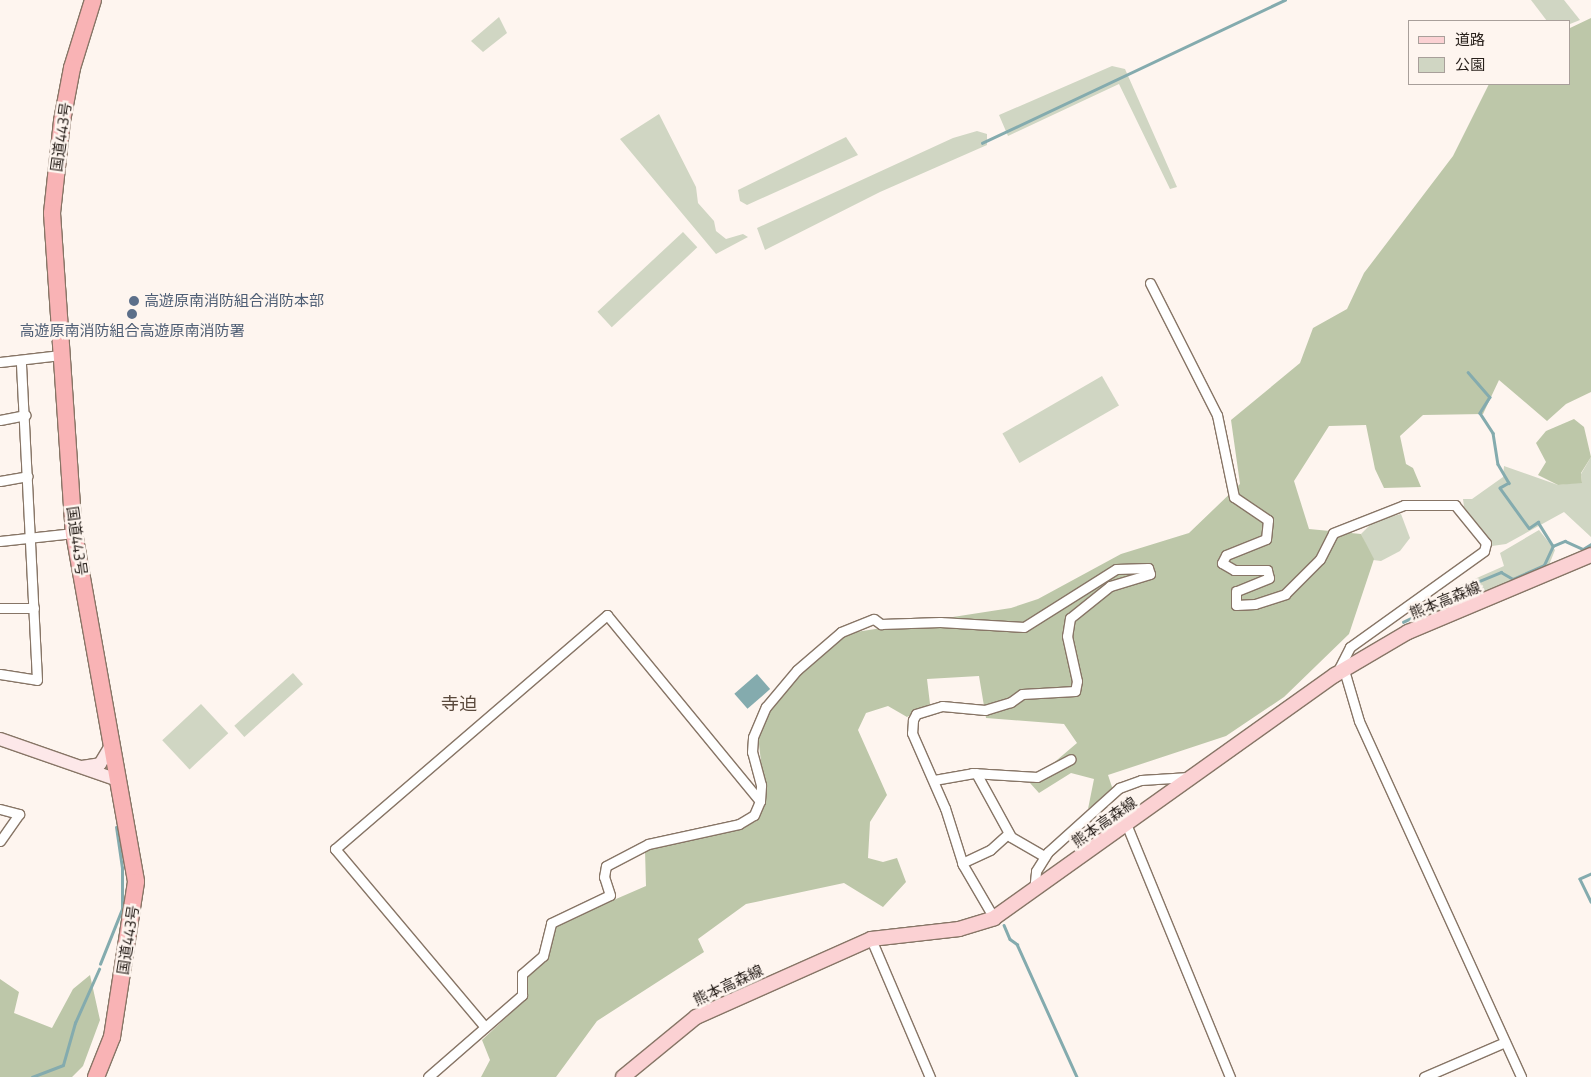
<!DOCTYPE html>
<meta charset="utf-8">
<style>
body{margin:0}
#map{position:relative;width:1591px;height:1077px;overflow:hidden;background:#fef5ef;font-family:"Titillium Web","Noto Sans JP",sans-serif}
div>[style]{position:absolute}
.green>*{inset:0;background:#d0d6c3;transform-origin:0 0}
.forest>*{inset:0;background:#bdc7a9}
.water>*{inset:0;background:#84abae;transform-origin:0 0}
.stream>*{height:2.5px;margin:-1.25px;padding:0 1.25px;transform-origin:1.25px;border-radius:1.25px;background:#84abae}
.roads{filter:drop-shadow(1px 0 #877566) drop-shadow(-1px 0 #877566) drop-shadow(0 1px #877566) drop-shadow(0 -1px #877566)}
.street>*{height:9px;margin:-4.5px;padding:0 4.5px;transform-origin:4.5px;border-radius:4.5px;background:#fff}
.secondary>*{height:12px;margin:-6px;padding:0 6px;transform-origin:6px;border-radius:6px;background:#fde8e9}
.primary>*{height:14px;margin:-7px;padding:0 7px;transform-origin:7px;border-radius:7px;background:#fbd1d3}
.highway>*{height:16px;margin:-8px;padding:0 8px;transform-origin:8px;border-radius:8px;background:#f9b3b5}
.dots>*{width:14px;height:14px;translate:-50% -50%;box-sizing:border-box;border:2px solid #fef5ef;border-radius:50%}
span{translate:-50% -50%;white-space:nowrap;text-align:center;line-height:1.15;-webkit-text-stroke:5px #fef5ef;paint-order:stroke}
.street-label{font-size:15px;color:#271f1a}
.service-label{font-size:15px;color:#4e5e75}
.left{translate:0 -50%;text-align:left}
.quarter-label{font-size:18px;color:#5a493c}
.legend{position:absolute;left:1408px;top:20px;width:162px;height:65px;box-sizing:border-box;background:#fef5ef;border:1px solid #a89f9a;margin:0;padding:6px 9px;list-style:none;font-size:15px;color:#271f1a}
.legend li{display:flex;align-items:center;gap:10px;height:25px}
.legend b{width:25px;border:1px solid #a89f9a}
</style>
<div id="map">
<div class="green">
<i style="clip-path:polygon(1531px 0,1564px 0,1580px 20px,1570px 24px,1547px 21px)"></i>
<i style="clip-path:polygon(499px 17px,507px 33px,483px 52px,471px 41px)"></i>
<i style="clip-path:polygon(1112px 66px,1125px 69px,1177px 187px,1170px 189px,1119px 84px,1008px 136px,999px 115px)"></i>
<i style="clip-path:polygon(659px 114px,696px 187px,698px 203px,714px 221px,716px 231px,726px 239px,743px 234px,748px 237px,716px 254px,620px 139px)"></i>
<i style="clip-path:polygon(977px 131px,987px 134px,987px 145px,880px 192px,765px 250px,757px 228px,953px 138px)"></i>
<i style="clip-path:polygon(846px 137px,858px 155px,747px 205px,740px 201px,738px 190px)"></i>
<i style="left:683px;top:232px;width:21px;height:117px;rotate:47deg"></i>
<i style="left:1102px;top:376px;width:34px;height:115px;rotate:60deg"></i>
<i style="clip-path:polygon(1591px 457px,1591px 537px,1564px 512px,1506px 544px,1492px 546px,1464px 507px,1463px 499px,1472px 499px,1503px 477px,1504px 466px,1558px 485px,1582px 482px,1581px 474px)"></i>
<i style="clip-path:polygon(1401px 514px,1410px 538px,1400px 551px,1381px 561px,1373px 560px,1361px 534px,1374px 521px)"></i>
<i style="clip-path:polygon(1539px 530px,1555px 550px,1549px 565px,1420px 619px,1419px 610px,1445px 592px,1504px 566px,1500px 553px)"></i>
<i style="left:293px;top:673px;width:15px;height:79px;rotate:48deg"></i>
<i style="left:201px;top:704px;width:40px;height:53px;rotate:47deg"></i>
</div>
<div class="forest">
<i style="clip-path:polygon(1591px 18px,1591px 392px,1566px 404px,1547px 421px,1499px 380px,1483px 414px,1423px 415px,1400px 436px,1406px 464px,1413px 468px,1421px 487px,1384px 488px,1375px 469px,1366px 425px,1329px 426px,1294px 481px,1309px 529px,1361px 534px,1374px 559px,1349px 634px,1284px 697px,1226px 736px,1108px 775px,1113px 790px,1088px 809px,1094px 779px,1071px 773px,1039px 793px,1030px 783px,1077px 743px,1064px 724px,986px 718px,979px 676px,927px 679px,930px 704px,907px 717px,888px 706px,866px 713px,858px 730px,887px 795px,870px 822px,868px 858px,883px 862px,897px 858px,906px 882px,883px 907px,844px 883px,746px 904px,698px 939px,704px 952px,597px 1021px,556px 1077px,481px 1077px,490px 1060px,482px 1040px,527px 998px,526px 976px,547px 957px,556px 925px,646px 886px,645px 850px,755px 822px,765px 798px,758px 735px,770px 707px,801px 671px,843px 634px,1011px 608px,1038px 599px,1121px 554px,1189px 533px,1240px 484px,1231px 420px,1300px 363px,1313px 328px,1347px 309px,1364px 273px,1453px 156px,1489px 84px,1570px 84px,1570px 28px)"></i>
<i style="clip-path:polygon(1574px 419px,1584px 427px,1591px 457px,1581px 473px,1582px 483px,1558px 485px,1538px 475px,1546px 462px,1536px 443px,1546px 431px)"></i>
<i style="clip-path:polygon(90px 975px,100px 1020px,83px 1066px,72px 1077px,0 1077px,0 979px,19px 992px,14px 1013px,52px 1028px,73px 989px)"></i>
</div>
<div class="water">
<i style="left:757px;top:674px;width:20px;height:30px;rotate:49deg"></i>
</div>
<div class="stream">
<i style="left:982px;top:143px;width:335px;rotate:-25.3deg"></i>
<i style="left:1468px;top:372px;width:33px;rotate:49deg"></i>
<i style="left:1490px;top:397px;width:19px;rotate:122deg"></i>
<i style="left:1480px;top:413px;width:24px;rotate:57deg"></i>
<i style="left:1493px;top:433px;width:31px;rotate:81deg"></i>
<i style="left:1498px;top:464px;width:22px;rotate:60deg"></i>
<i style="left:1509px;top:483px;width:10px;rotate:151deg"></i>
<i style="left:1500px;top:488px;width:49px;rotate:54.1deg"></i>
<i style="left:1529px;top:528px;width:11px;rotate:-34deg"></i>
<i style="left:1538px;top:522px;width:28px;rotate:58deg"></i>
<i style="left:1403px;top:622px;width:53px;rotate:-25.6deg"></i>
<i style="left:1451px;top:599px;width:7px;rotate:-74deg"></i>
<i style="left:1453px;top:592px;width:52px;rotate:-22.6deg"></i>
<i style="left:1501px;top:572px;width:14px;rotate:30deg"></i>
<i style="left:1513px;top:579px;width:34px;rotate:-24deg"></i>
<i style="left:1544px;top:565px;width:21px;rotate:-65deg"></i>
<i style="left:1553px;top:546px;width:13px;rotate:-23deg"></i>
<i style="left:1565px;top:541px;width:20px;rotate:24deg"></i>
<i style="left:1583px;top:549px;width:9px;rotate:-32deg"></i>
<i style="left:1591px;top:874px;width:12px;rotate:156deg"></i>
<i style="left:1580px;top:879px;width:25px;rotate:64deg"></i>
<i style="left:1004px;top:925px;width:15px;rotate:67deg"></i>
<i style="left:1010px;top:939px;width:9px;rotate:36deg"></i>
<i style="left:1017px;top:944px;width:146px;rotate:65.7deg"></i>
<i style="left:100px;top:964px;width:59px;rotate:-68.2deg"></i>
<i style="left:122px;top:909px;width:41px;rotate:-90deg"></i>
<i style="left:122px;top:868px;width:41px;rotate:-98.3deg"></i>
<i style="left:32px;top:1077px;width:33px;rotate:-21deg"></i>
<i style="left:63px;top:1065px;width:44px;rotate:-74.1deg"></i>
<i style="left:75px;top:1023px;width:59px;rotate:-66deg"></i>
</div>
<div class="roads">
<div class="street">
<i style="left:1150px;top:283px;width:148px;rotate:63.1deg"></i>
<i style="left:1217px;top:415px;width:84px;rotate:78.3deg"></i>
<i style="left:1234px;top:497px;width:41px;rotate:34.1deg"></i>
<i style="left:1268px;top:520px;width:19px;rotate:96deg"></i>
<i style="left:1266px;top:539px;width:43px;rotate:158.2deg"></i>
<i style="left:1226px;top:555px;width:9px;rotate:117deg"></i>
<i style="left:1222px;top:563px;width:14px;rotate:30deg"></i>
<i style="left:1234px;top:570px;width:33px"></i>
<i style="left:1267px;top:570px;width:8px;rotate:76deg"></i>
<i style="left:1269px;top:578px;width:35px;rotate:158deg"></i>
<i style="left:1236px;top:591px;width:14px;rotate:90deg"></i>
<i style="left:1236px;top:605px;width:19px;rotate:-3deg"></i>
<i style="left:1255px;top:604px;width:32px;rotate:-18deg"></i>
<i style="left:1285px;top:594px;width:49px;rotate:-45deg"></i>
<i style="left:1320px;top:559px;width:29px;rotate:-63deg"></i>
<i style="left:1333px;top:533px;width:76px;rotate:-21.5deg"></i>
<i style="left:1404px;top:505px;width:51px"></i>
<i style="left:1455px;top:505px;width:49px;rotate:50.8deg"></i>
<i style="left:1486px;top:543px;width:8px;rotate:104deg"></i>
<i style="left:1484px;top:551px;width:165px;rotate:144.4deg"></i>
<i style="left:1350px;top:647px;width:27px;rotate:117deg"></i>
<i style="left:0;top:362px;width:61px;rotate:-6.5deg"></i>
<i style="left:0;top:420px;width:26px;rotate:-11deg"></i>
<i style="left:0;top:481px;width:28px;rotate:-10deg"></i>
<i style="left:0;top:541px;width:74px;rotate:-6.2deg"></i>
<i style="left:0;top:608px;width:34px"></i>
<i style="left:1344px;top:670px;width:53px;rotate:73.6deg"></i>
<i style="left:1359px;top:721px;width:391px;rotate:65.5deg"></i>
<i style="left:0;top:674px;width:37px;rotate:9deg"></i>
<i style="left:37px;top:680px;width:320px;rotate:-92.9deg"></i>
<i style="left:976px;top:773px;width:73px;rotate:61.3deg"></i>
<i style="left:1011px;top:837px;width:39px;rotate:30deg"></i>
<i style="left:934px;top:780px;width:39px;rotate:-10deg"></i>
<i style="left:972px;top:773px;width:65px;rotate:3.5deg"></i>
<i style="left:1037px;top:777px;width:38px;rotate:-28deg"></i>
<i style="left:0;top:809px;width:20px;rotate:15deg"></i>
<i style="left:19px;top:814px;width:33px;rotate:125deg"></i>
<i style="left:1127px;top:826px;width:271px;rotate:67.7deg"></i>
<i style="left:962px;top:863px;width:31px;rotate:-25deg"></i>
<i style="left:990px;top:850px;width:25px;rotate:-42deg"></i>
<i style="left:1034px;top:891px;width:20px;rotate:-84deg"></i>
<i style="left:1036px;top:871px;width:22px;rotate:-58deg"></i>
<i style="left:1048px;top:852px;width:96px;rotate:-42deg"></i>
<i style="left:1119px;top:788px;width:23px;rotate:-20deg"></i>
<i style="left:1141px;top:780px;width:48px;rotate:-3.6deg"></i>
<i style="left:871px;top:939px;width:150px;rotate:66.9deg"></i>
<i style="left:485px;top:1027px;width:233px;rotate:-130.1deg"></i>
<i style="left:335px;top:849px;width:359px;rotate:-40.7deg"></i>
<i style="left:607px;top:615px;width:241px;rotate:50.6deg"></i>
<i style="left:428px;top:1077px;width:125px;rotate:-41.1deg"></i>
<i style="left:522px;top:995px;width:21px;rotate:-90deg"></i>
<i style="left:522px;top:974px;width:28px;rotate:-41deg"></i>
<i style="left:543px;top:956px;width:34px;rotate:-76deg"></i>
<i style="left:551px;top:923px;width:65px;rotate:-25.4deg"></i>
<i style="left:610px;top:895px;width:19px;rotate:-108deg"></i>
<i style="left:604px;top:877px;width:11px;rotate:-80deg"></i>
<i style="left:606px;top:866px;width:47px;rotate:-27.6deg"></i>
<i style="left:648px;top:844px;width:93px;rotate:-12.4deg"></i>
<i style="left:739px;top:824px;width:17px;rotate:-31deg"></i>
<i style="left:754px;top:815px;width:15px;rotate:-67deg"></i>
<i style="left:760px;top:801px;width:16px;rotate:-86deg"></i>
<i style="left:761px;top:785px;width:34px;rotate:-105deg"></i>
<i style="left:752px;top:752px;width:15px;rotate:-86deg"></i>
<i style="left:753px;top:737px;width:33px;rotate:-67deg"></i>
<i style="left:766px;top:707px;width:48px;rotate:-50deg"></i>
<i style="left:797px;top:670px;width:58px;rotate:-40.8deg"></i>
<i style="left:841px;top:632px;width:35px;rotate:-22deg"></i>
<i style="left:874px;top:619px;width:9px;rotate:36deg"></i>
<i style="left:881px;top:624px;width:59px;rotate:-1.9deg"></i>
<i style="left:940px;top:622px;width:84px;rotate:3.4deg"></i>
<i style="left:1024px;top:627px;width:109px;rotate:-32.2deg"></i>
<i style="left:1116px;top:569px;width:32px;rotate:-2deg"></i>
<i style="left:1148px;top:568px;width:6px;rotate:72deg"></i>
<i style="left:1150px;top:574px;width:42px;rotate:163.3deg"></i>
<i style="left:1110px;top:586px;width:51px;rotate:141.3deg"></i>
<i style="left:1070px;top:618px;width:18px;rotate:99deg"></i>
<i style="left:1067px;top:636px;width:46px;rotate:77.5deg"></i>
<i style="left:1077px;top:681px;width:10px;rotate:101deg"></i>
<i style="left:1075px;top:691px;width:53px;rotate:176.8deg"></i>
<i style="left:1022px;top:694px;width:14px;rotate:144deg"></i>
<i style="left:1011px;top:702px;width:27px;rotate:163deg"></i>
<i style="left:985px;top:710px;width:43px;rotate:-174.7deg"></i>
<i style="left:942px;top:706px;width:27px;rotate:163deg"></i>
<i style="left:916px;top:714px;width:7px;rotate:117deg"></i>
<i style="left:913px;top:720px;width:13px;rotate:94deg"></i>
<i style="left:912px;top:733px;width:82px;rotate:66.3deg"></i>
<i style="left:945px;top:808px;width:60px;rotate:72.5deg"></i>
<i style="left:963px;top:865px;width:61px;rotate:59.7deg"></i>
<i style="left:1424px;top:1077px;width:88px;rotate:-23.4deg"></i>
</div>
<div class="secondary">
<i style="left:0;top:739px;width:125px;rotate:19.2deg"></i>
<i style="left:82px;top:767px;width:18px;rotate:-9deg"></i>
<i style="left:100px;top:764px;width:21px;rotate:-59deg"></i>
</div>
<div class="primary">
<i style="left:623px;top:1077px;width:94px;rotate:-39.4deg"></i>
<i style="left:696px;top:1017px;width:192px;rotate:-24deg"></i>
<i style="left:871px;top:939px;width:89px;rotate:-6.5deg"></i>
<i style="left:959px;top:929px;width:37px;rotate:-17deg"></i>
<i style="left:994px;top:918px;width:419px;rotate:-35.5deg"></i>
<i style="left:1335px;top:675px;width:85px;rotate:-30.5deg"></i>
<i style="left:1408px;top:632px;width:199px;rotate:-22.8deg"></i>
</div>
<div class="highway">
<i style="left:93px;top:0;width:71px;rotate:107.2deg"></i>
<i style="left:72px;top:68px;width:54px;rotate:100.7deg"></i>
<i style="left:62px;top:121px;width:93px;rotate:96.2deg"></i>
<i style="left:52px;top:213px;width:321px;rotate:86.1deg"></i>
<i style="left:74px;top:533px;width:354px;rotate:79.9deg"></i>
<i style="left:136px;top:882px;width:157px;rotate:98.8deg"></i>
<i style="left:112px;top:1037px;width:43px;rotate:111.8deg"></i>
</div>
</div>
<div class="dots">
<i style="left:134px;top:301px;background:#5c6f8a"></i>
<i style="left:132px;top:314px;background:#5c6f8a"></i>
</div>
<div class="street-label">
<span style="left:61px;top:137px;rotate:-82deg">国道443号</span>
<span style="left:77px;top:541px;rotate:82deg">国道443号</span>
<span style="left:1445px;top:600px;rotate:-22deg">熊本高森線</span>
<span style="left:1104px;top:822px;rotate:-35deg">熊本高森線</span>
<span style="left:128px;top:940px;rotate:-81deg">国道443号</span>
<span style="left:728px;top:985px;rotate:-25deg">熊本高森線</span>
</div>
<div class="service-label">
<span class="left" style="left:144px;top:301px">高遊原南消防組合消防本部</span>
<span style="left:132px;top:331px">高遊原南消防組合高遊原南消防署</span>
</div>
<div class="quarter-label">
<span style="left:459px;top:704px">寺迫</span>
</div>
<ul class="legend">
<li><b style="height:6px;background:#fbd1d3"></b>道路</li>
<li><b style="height:14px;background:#d0d6c3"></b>公園</li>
</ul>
</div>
